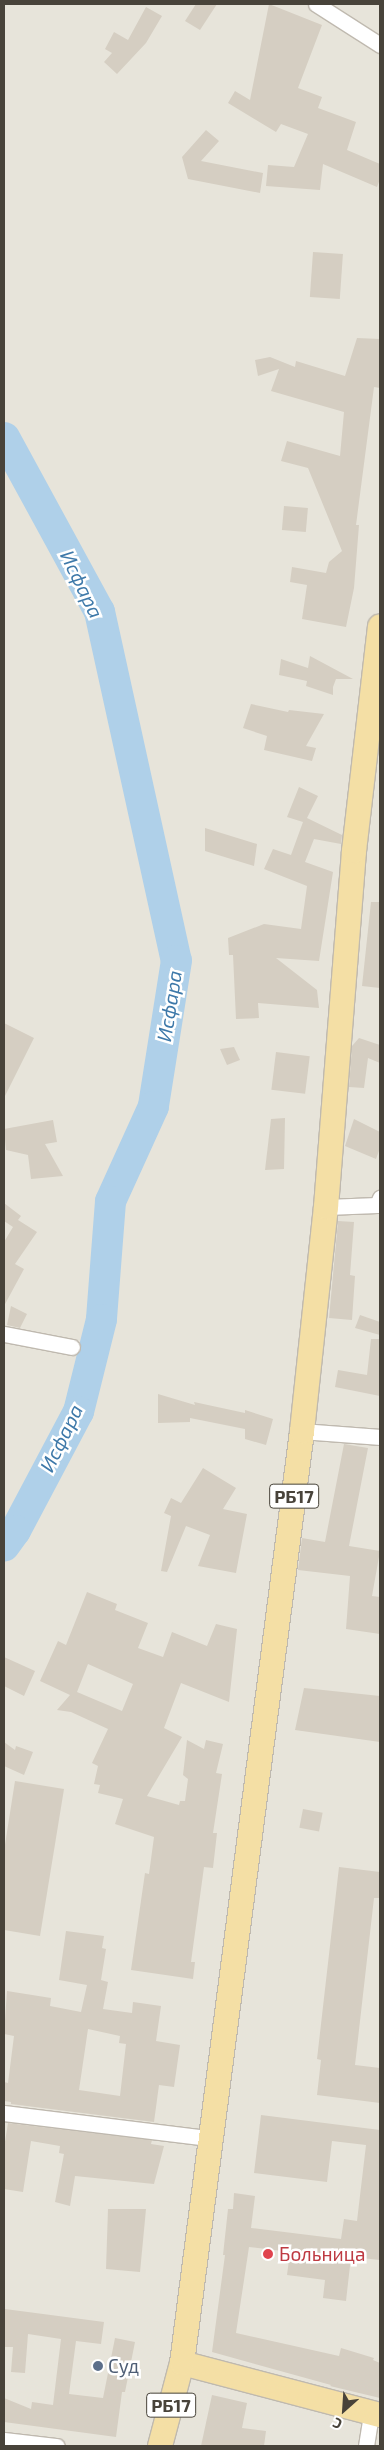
<!DOCTYPE html>
<meta charset="utf-8">
<style>
body{margin:0}
#map{position:relative;width:384px;height:2450px;overflow:hidden;background:#f4f2ec;font-family:"Exo 2",sans-serif}
div>[style]{position:absolute}
.residential>*{inset:0;background:#e7e4da;transform-origin:0 0}
.river>*{height:31px;margin:-15.5px;padding:0 15.5px;transform-origin:15.5px;border-radius:15.5px;background:#afd0e9}
.building>*{inset:0;background:#d5cec2;transform-origin:0 0}
.roads{filter:drop-shadow(1px 0 #bfb9af) drop-shadow(-1px 0 #bfb9af) drop-shadow(0 1px #bfb9af) drop-shadow(0 -1px #bfb9af)}
.minor>*{height:15px;margin:-7.5px;padding:0 7.5px;transform-origin:7.5px;border-radius:7.5px;background:#fff}
.primary>*{height:24px;margin:-12px;padding:0 12px;transform-origin:12px;border-radius:12px;background:#f4dfa5}
.dots>*{width:14px;height:14px;translate:-50% -50%;box-sizing:border-box;border:2px solid #fff;border-radius:50%}
span{translate:-50% -50%;white-space:nowrap;text-align:center;line-height:1.15;-webkit-text-stroke:5px #fff;paint-order:stroke}
.shield-label span{padding:1px 4px;background:#fff;border:1px solid;border-radius:4px;-webkit-text-stroke-width:0}
.shield-label{font-size:18px;color:#48433a;font-weight:700}
.health-label{font-size:19px;color:#be3a42}
.left{translate:0 -50%;text-align:left}
.service-label{font-size:19px;color:#4e5e75}
.water-label{font-size:20px;color:#3e79a9;font-style:italic}
.frame{position:absolute;inset:0;border:5px solid #48433a;pointer-events:none}
.north{position:absolute;left:319px;top:2385px;width:50px;height:50px;-webkit-text-stroke:4px #fff;paint-order:stroke;rotate:206deg;font-size:14px;font-weight:700;line-height:20px;text-align:center;color:#48433a}
.north::after{content:'';display:block;margin:auto;width:18px;height:22px;background:#48433a;clip-path:polygon(50% 0,100% 100%,50% 72%,0 100%)}
</style>
<div id="map">
<div class="residential">
<i style="left:4px;top:4px;width:376px;height:2442px"></i>
</div>
<div class="river">
<i style="left:4px;top:437px;width:198px;rotate:61.4deg"></i>
<i style="left:99px;top:611px;width:357px;rotate:77.6deg"></i>
<i style="left:176px;top:960px;width:148px;rotate:99deg"></i>
<i style="left:153px;top:1106px;width:104px;rotate:114.4deg"></i>
<i style="left:110px;top:1201px;width:118px;rotate:94.4deg"></i>
<i style="left:101px;top:1319px;width:95px;rotate:104deg"></i>
<i style="left:78px;top:1411px;width:135px;rotate:117.9deg"></i>
<i style="left:15px;top:1530px;width:19px;rotate:126deg"></i>
</div>
<div class="building">
<i style="clip-path:polygon(196px 4px,217px 4px,200px 30px,185px 21px)"></i>
<i style="clip-path:polygon(269px 4px,322px 25px,298px 88px,322px 97px,318px 108px,356px 122px,347px 150px,380px 164px,380px 179px,377px 187px,323px 164px,320px 190px,266px 186px,268px 165px,294px 167px,308px 134px,281px 124px,276px 132px,228px 103px,235px 91px,250px 100px)"></i>
<i style="clip-path:polygon(146px 7px,162px 16px,146px 43px,117px 74px,104px 62px,112px 53px,105px 49px,114px 32px,128px 40px)"></i>
<i style="clip-path:polygon(206px 130px,219px 141px,201px 161px,263px 173px,260px 193px,188px 179px,182px 157px)"></i>
<i style="left:313px;top:252px;width:30px;height:45px;rotate:4deg"></i>
<i style="clip-path:polygon(357px 338px,380px 339px,380px 388px,374px 387px,356px 525px,359px 525px,354px 588px,346px 627px,302px 619px,307px 585px,290px 582px,292px 567px,326px 573px,329px 562px,342px 551px,308px 468px,281px 461px,287px 441px,340px 456px,344px 412px,271px 391px,279px 369px,258px 376px,255px 360px,270px 357px,295px 367px,296px 361px,345px 376px)"></i>
<i style="left:284px;top:506px;width:24px;height:24px;rotate:5deg"></i>
<i style="clip-path:polygon(310px 656px,353px 679px,336px 679px,333px 687px,333px 695px,306px 686px,307px 681px,279px 675px,281px 659px,308px 668px)"></i>
<i style="clip-path:polygon(251px 704px,288px 712px,289px 710px,324px 714px,306px 746px,316px 748px,312px 761px,264px 750px,267px 736px,243px 728px)"></i>
<i style="clip-path:polygon(299px 787px,318px 796px,307px 818px,342px 835px,341px 844px,314px 839px,305px 862px,333px 872px,319px 961px,276px 958px,317px 990px,319px 1008px,258px 1003px,259px 1018px,236px 1019px,233px 955px,229px 955px,228px 938px,264px 924px,301px 929px,307px 886px,264px 869px,273px 849px,291px 855px,303px 822px,287px 817px)"></i>
<i style="clip-path:polygon(205px 828px,257px 844px,254px 866px,205px 851px)"></i>
<i style="clip-path:polygon(371px 902px,380px 902px,380px 988px,362px 986px)"></i>
<i style="clip-path:polygon(4px 1023px,34px 1038px,4px 1098px)"></i>
<i style="clip-path:polygon(359px 1038px,380px 1045px,380px 1063px,368px 1058px,364px 1088px,349px 1087px,352px 1046px)"></i>
<i style="clip-path:polygon(234px 1047px,240px 1060px,227px 1065px,220px 1049px)"></i>
<i style="left:276px;top:1052px;width:34px;height:38px;rotate:7deg"></i>
<i style="clip-path:polygon(285px 1118px,284px 1169px,265px 1170px,271px 1119px)"></i>
<i style="clip-path:polygon(354px 1119px,380px 1132px,380px 1148px,376px 1159px,345px 1146px)"></i>
<i style="clip-path:polygon(53px 1120px,57px 1142px,45px 1144px,63px 1176px,31px 1179px,28px 1155px,6px 1150px,4px 1129px)"></i>
<i style="clip-path:polygon(4px 1203px,21px 1216px,18px 1220px,37px 1232px,15px 1264px,24px 1269px,4px 1306px,4px 1242px,13px 1227px,4px 1221px)"></i>
<i style="clip-path:polygon(338px 1221px,354px 1222px,350px 1275px,355px 1276px,352px 1320px,329px 1318px)"></i>
<i style="clip-path:polygon(11px 1306px,27px 1314px,20px 1328px,7px 1325px)"></i>
<i style="clip-path:polygon(360px 1315px,380px 1322px,380px 1335px,355px 1328px)"></i>
<i style="clip-path:polygon(371px 1339px,380px 1339px,380px 1396px,335px 1387px,338px 1370px,367px 1375px)"></i>
<i style="clip-path:polygon(158px 1394px,195px 1405px,194px 1402px,245px 1413px,245px 1410px,273px 1419px,266px 1445px,245px 1439px,245px 1429px,190px 1418px,190px 1422px,158px 1423px)"></i>
<i style="clip-path:polygon(344px 1444px,368px 1448px,349px 1546px,380px 1551px,372px 1596px,380px 1597px,380px 1634px,346px 1629px,350px 1576px,298px 1570px,302px 1538px,325px 1542px)"></i>
<i style="clip-path:polygon(203px 1468px,236px 1488px,223px 1509px,247px 1514px,236px 1573px,198px 1566px,210px 1535px,186px 1526px,167px 1572px,161px 1571px,171px 1516px,164px 1513px,171px 1498px,181px 1503px)"></i>
<i style="clip-path:polygon(evenodd,87px 1592px,117px 1604px,115px 1610px,148px 1623px,138px 1648px,163px 1657px,172px 1632px,207px 1646px,216px 1624px,237px 1629px,229px 1702px,181px 1683px,164px 1728px,182px 1737px,147px 1796px,179px 1805px,180px 1801px,185px 1801px,188px 1779px,183px 1775px,187px 1740px,204px 1749px,206px 1740px,223px 1744px,216px 1773px,222px 1774px,213px 1833px,217px 1833px,213px 1868px,204px 1867px,191px 1962px,195px 1962px,193px 1979px,131px 1970px,145px 1873px,149px 1874px,154px 1837px,115px 1824px,123px 1799px,98px 1793px,100px 1785px,94px 1784px,98px 1766px,92px 1763px,108px 1729px,71px 1712px,57px 1710px,70px 1695px,40px 1681px,58px 1641px,66px 1645px,87px 1592px,88px 1664px,133px 1684px,122px 1711px,77px 1692px,88px 1664px)"></i>
<i style="clip-path:polygon(4px 1657px,35px 1671px,24px 1696px,4px 1686px)"></i>
<i style="clip-path:polygon(304px 1688px,380px 1696px,380px 1742px,295px 1730px)"></i>
<i style="clip-path:polygon(4px 1742px,15px 1750px,16px 1746px,33px 1752px,24px 1775px,4px 1766px)"></i>
<i style="clip-path:polygon(15px 1781px,64px 1789px,40px 1936px,4px 1930px,4px 1851px)"></i>
<i style="left:303px;top:1809px;width:20px;height:19px;rotate:11deg"></i>
<i style="clip-path:polygon(339px 1867px,380px 1872px,380px 1898px,374px 1898px,355px 2065px,380px 2068px,380px 2103px,317px 2095px,321px 2060px,317px 2059px)"></i>
<i style="clip-path:polygon(evenodd,66px 1931px,104px 1936px,102px 1948px,106px 1949px,101px 1980px,108px 1982px,103px 2009px,132px 2013px,133px 2002px,161px 2006px,156px 2041px,180px 2045px,174px 2087px,159px 2085px,154px 2122px,11px 2104px,11px 2102px,4px 2101px,4px 2082px,8px 2083px,14px 2036px,4px 2034px,7px 1991px,51px 1998px,50px 2006px,81px 2012px,87px 1985px,59px 1980px,66px 1931px,88px 2029px,120px 2036px,119px 2043px,126px 2044px,120px 2096px,79px 2090px,88px 2029px)"></i>
<i style="clip-path:polygon(261px 2115px,380px 2130px,380px 2260px,351px 2257px,346px 2301px,323px 2298px,325px 2280px,287px 2275px,290px 2252px,249px 2247px,236px 2333px,339px 2356px,341px 2348px,374px 2358px,373px 2360px,380px 2363px,380px 2398px,330px 2386px,331px 2385px,212px 2352px,225px 2255px,223px 2255px,228px 2209px,233px 2209px,234px 2193px,255px 2196px,251px 2228px,341px 2239px,344px 2219px,357px 2221px,366px 2145px,332px 2141px,327px 2182px,254px 2173px)"></i>
<i style="clip-path:polygon(8px 2123px,152px 2140px,151px 2144px,164px 2146px,154px 2184px,75px 2176px,70px 2206px,55px 2202px,64px 2154px,59px 2153px,60px 2146px,31px 2141px,23px 2192px,4px 2189px,4px 2148px)"></i>
<i style="clip-path:polygon(108px 2209px,146px 2209px,140px 2272px,106px 2269px)"></i>
<i style="clip-path:polygon(5px 2309px,104px 2322px,101px 2344px,76px 2341px,69px 2394px,103px 2398px,115px 2338px,135px 2342px,125px 2392px,122px 2392px,116px 2437px,4px 2422px,4px 2398px,31px 2409px,32px 2402px,53px 2405px,61px 2339px,28px 2334px,25px 2373px,11px 2372px,13px 2347px,4px 2347px)"></i>
<i style="clip-path:polygon(212px 2395px,247px 2403px,242px 2428px,266px 2431px,264px 2446px,201px 2446px)"></i>
</div>
<div class="roads">
<div class="minor">
<i style="left:316px;top:4px;width:76px;rotate:32.6deg"></i>
<i style="left:326px;top:1207px;width:51px;rotate:-2.2deg"></i>
<i style="left:377px;top:1205px;width:8px;rotate:-67deg"></i>
<i style="left:4px;top:1334px;width:69px;rotate:10.8deg"></i>
<i style="left:302px;top:1431px;width:78px;rotate:4.4deg"></i>
<i style="left:4px;top:2113px;width:207px;rotate:7deg"></i>
<i style="left:4px;top:2440px;width:53px;rotate:6.5deg"></i>
<i style="left:366px;top:2446px;width:33px;rotate:-81deg"></i>
</div>
<div class="primary">
<i style="left:182px;top:2363px;width:205px;rotate:14.7deg"></i>
<i style="left:160px;top:2446px;width:86px;rotate:-75.2deg"></i>
<i style="left:182px;top:2363px;width:940px;rotate:-82.66deg"></i>
<i style="left:302px;top:1431px;width:225px;rotate:-83.9deg"></i>
<i style="left:326px;top:1207px;width:357px;rotate:-85.5deg"></i>
<i style="left:354px;top:851px;width:226px;rotate:-83.4deg"></i>
</div>
</div>
<div class="dots">
<i style="left:268px;top:2254px;background:#e0444e"></i>
<i style="left:98px;top:2366px;background:#5c6f8a"></i>
</div>
<div class="shield-label">
<span style="left:294px;top:1496px">РБ17</span>
<span style="left:171px;top:2405px">РБ17</span>
</div>
<div class="health-label">
<span class="left" style="left:279px;top:2254px">Больница</span>
</div>
<div class="service-label">
<span class="left" style="left:108px;top:2366px">Суд</span>
</div>
<div class="water-label">
<span style="left:82px;top:584px;rotate:64deg">Исфара</span>
<span style="left:169px;top:1006px;rotate:-81deg">Исфара</span>
<span style="left:61px;top:1438px;rotate:-64deg">Исфара</span>
</div>
<div class="frame"></div>
<div class="north">С</div>
</div>
